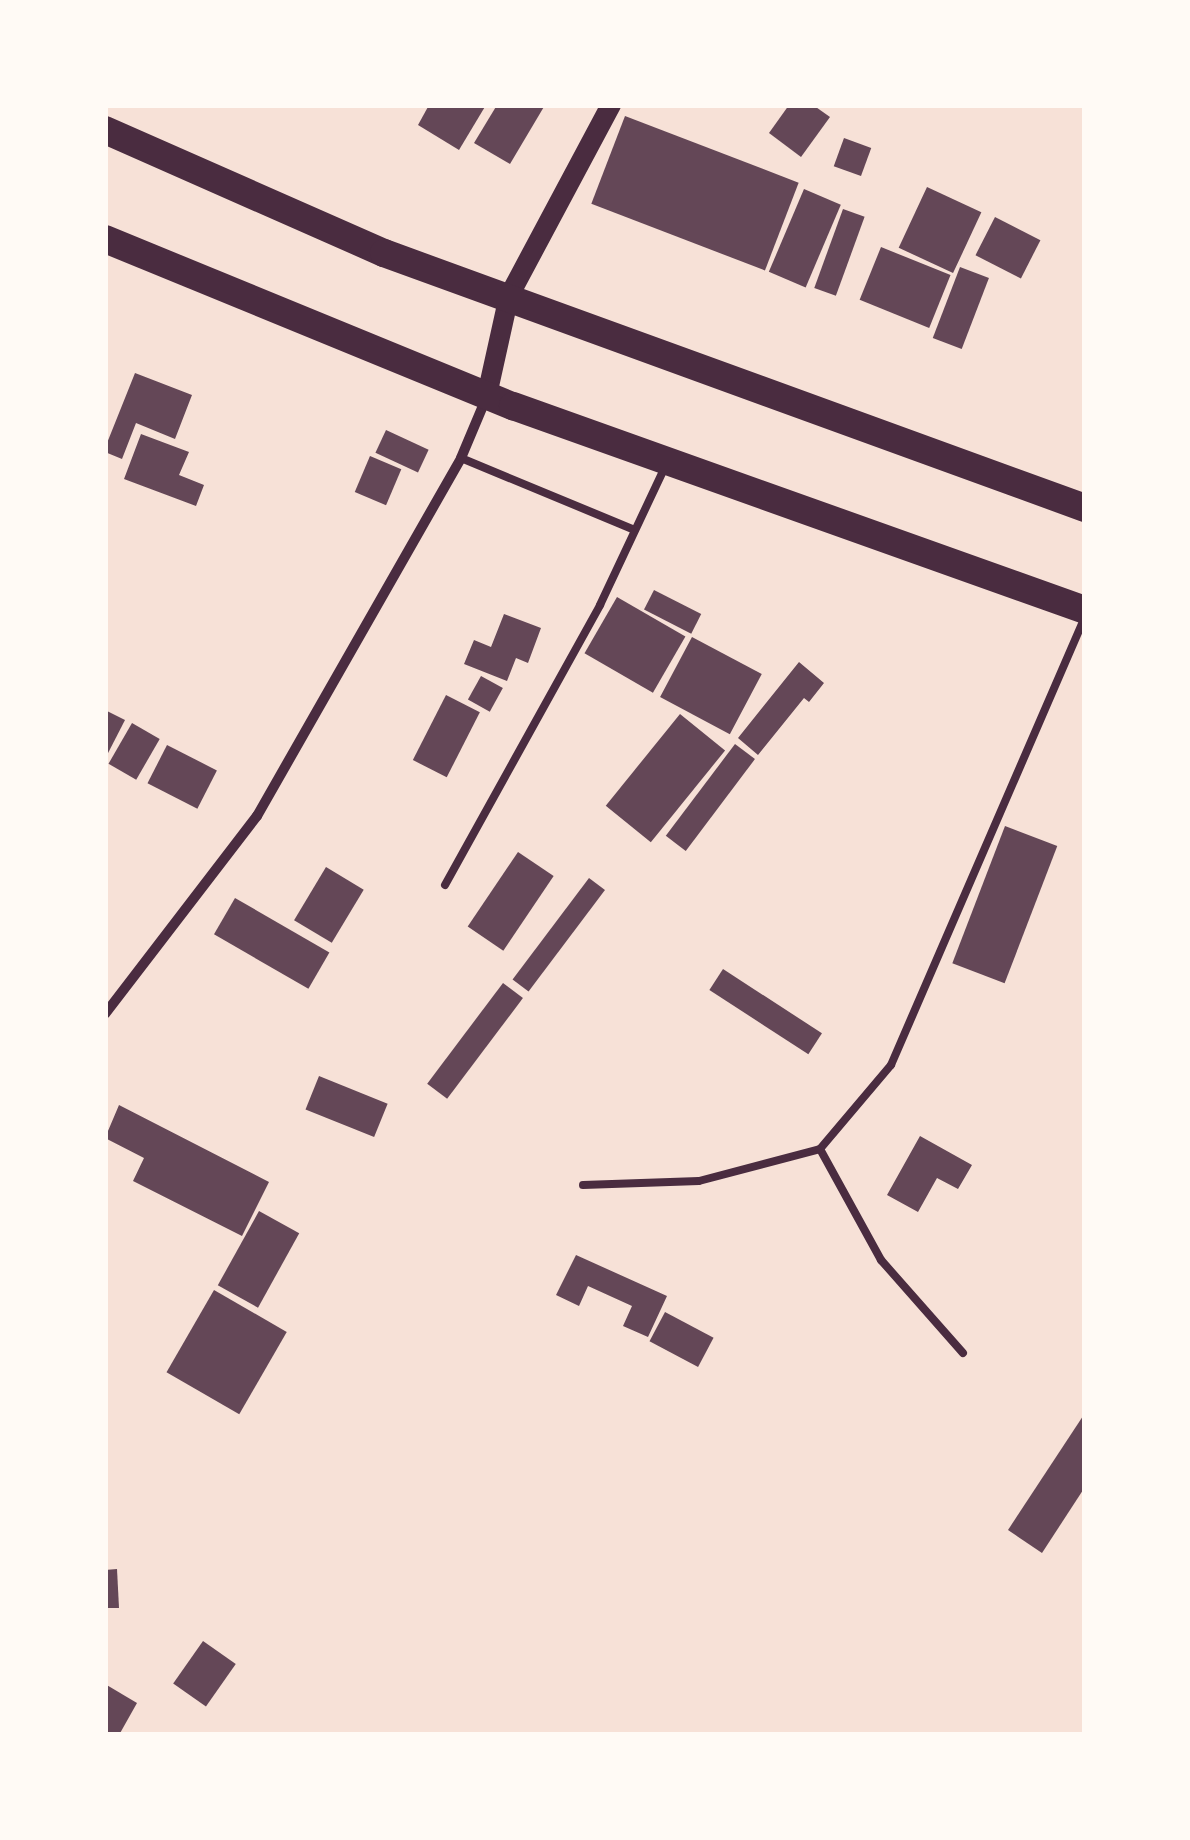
<!DOCTYPE html>
<style>
body{margin:0}
#map{position:relative;width:1190px;height:1840px;overflow:hidden;background:#f7e1d7;font-family:"PT Sans Narrow",sans-serif}
div>[style]{position:absolute}
.building>*{inset:0;background:#644757;transform-origin:0 0}
.service>*{height:8px;margin:-4px;padding:0 4px;transform-origin:4px;border-radius:4px;background:#4a2c40}
.minor>*{height:10px;margin:-5px;padding:0 5px;transform-origin:5px;border-radius:5px;background:#4a2c40}
.secondary>*{height:20px;margin:-10px;padding:0 10px;transform-origin:10px;border-radius:10px;background:#4a2c40}
.trunk>*{height:28px;margin:-14px;padding:0 14px;transform-origin:14px;border-radius:14px;background:#4a2c40}
span{translate:-50% -50%;white-space:nowrap;text-align:center;line-height:1.15;-webkit-text-stroke:8px #fffaf5;paint-order:stroke}
.frame{position:absolute;inset:0;border:108px solid #fffaf5;pointer-events:none}
</style>
<div id="map">
<div class="building">
<i style="clip-path:polygon(429px 105px,486px 105px,459px 150px,418px 125px)"></i>
<i style="clip-path:polygon(497px 105px,545px 105px,510px 164px,474px 143px)"></i>
<i style="clip-path:polygon(789px 105px,813px 105px,830px 117px,801px 157px,769px 133px)"></i>
<i style="left:625px;top:116px;width:186px;height:94px;rotate:21deg"></i>
<i style="left:844px;top:138px;width:29px;height:30px;rotate:20deg"></i>
<i style="left:927px;top:187px;width:60px;height:67px;rotate:25deg"></i>
<i style="left:804px;top:189px;width:40px;height:90px;rotate:23deg"></i>
<i style="left:843px;top:209px;width:23px;height:84px;rotate:20deg"></i>
<i style="left:995px;top:217px;width:51px;height:43px;rotate:27deg"></i>
<i style="left:881px;top:247px;width:75px;height:57px;rotate:22deg"></i>
<i style="left:960px;top:267px;width:31px;height:76px;rotate:21deg"></i>
<i style="clip-path:polygon(135px 373px,192px 395px,175px 439px,136px 423px,122px 459px,105px 452px,105px 448px)"></i>
<i style="left:386px;top:430px;width:47px;height:25px;rotate:25deg"></i>
<i style="clip-path:polygon(141px 434px,189px 452px,179px 475px,204px 485px,196px 506px,124px 479px)"></i>
<i style="left:370px;top:456px;width:34px;height:39px;rotate:23deg"></i>
<i style="left:654px;top:590px;width:53px;height:22px;rotate:27deg"></i>
<i style="left:617px;top:597px;width:79px;height:65px;rotate:30deg"></i>
<i style="clip-path:polygon(504px 614px,541px 628px,528px 663px,516px 658px,507px 681px,464px 664px,474px 640px,491px 647px)"></i>
<i style="left:692px;top:637px;width:79px;height:68px;rotate:28deg"></i>
<i style="clip-path:polygon(799px 662px,824px 683px,809px 702px,804px 698px,758px 755px,738px 738px)"></i>
<i style="left:481px;top:676px;width:25px;height:27px;rotate:29deg"></i>
<i style="left:446px;top:695px;width:38px;height:73px;rotate:27deg"></i>
<i style="clip-path:polygon(105px 710px,125px 720px,105px 759px)"></i>
<i style="left:680px;top:714px;width:58px;height:118px;rotate:39deg"></i>
<i style="left:132px;top:723px;width:32px;height:47px;rotate:30deg"></i>
<i style="left:735px;top:744px;width:25px;height:115px;rotate:37deg"></i>
<i style="left:167px;top:745px;width:56px;height:43px;rotate:27deg"></i>
<i style="left:1005px;top:826px;width:56px;height:147px;rotate:21deg"></i>
<i style="left:518px;top:852px;width:43px;height:90px;rotate:34deg"></i>
<i style="left:326px;top:867px;width:44px;height:62px;rotate:31deg"></i>
<i style="left:589px;top:878px;width:20px;height:127px;rotate:37deg"></i>
<i style="left:235px;top:898px;width:109px;height:42px;rotate:30deg"></i>
<i style="left:723px;top:969px;width:118px;height:25px;rotate:33deg"></i>
<i style="left:503px;top:983px;width:25px;height:126px;rotate:37deg"></i>
<i style="left:319px;top:1076px;width:74px;height:36px;rotate:22deg"></i>
<i style="clip-path:polygon(119px 1105px,269px 1182px,242px 1236px,133px 1181px,144px 1158px,105px 1138px)"></i>
<i style="clip-path:polygon(920px 1136px,972px 1165px,958px 1189px,937px 1178px,918px 1212px,887px 1195px)"></i>
<i style="left:259px;top:1211px;width:46px;height:85px;rotate:29deg"></i>
<i style="clip-path:polygon(576px 1255px,667px 1296px,648px 1337px,623px 1326px,632px 1306px,588px 1286px,579px 1306px,556px 1295px)"></i>
<i style="left:214px;top:1290px;width:84px;height:95px;rotate:30deg"></i>
<i style="left:665px;top:1312px;width:55px;height:33px;rotate:28deg"></i>
<i style="clip-path:polygon(1085px 1413px,1085px 1487px,1042px 1553px,1008px 1530px)"></i>
<i style="clip-path:polygon(117px 1569px,119px 1608px,105px 1608px,105px 1570px)"></i>
<i style="left:203px;top:1641px;width:40px;height:52px;rotate:35deg"></i>
<i style="clip-path:polygon(105px 1684px,137px 1703px,119px 1735px,105px 1735px)"></i>
</div>
<div class="service">
<i style="left:461px;top:458px;width:188px;rotate:22.5deg"></i>
<i style="left:445px;top:885px;width:320px;rotate:-61deg"></i>
<i style="left:600px;top:605px;width:155px;rotate:-64.8deg"></i>
<i style="left:820px;top:1149px;width:127px;rotate:61.2deg"></i>
<i style="left:881px;top:1260px;width:124px;rotate:48.6deg"></i>
<i style="left:583px;top:1185px;width:116px;rotate:-2deg"></i>
<i style="left:699px;top:1181px;width:125px;rotate:-14.8deg"></i>
<i style="left:820px;top:1149px;width:110px;rotate:-49.8deg"></i>
<i style="left:891px;top:1065px;width:489px;rotate:-66.6deg"></i>
</div>
<div class="minor">
<i style="left:105px;top:1014px;width:250px;rotate:-52.5deg"></i>
<i style="left:257px;top:816px;width:412px;rotate:-60.3deg"></i>
<i style="left:461px;top:458px;width:67px;rotate:-67.2deg"></i>
</div>
<div class="secondary">
<i style="left:487px;top:395px;width:101px;rotate:-77.5deg"></i>
<i style="left:509px;top:296px;width:217px;rotate:-61.9deg"></i>
</div>
<div class="trunk">
<i style="left:105px;top:130px;width:305px;rotate:23.8deg"></i>
<i style="left:384px;top:253px;width:746px;rotate:19.99deg"></i>
<i style="left:105px;top:239px;width:441px;rotate:22.3deg"></i>
<i style="left:513px;top:406px;width:607px;rotate:19.63deg"></i>
</div>
<div class="frame"></div>
</div>
